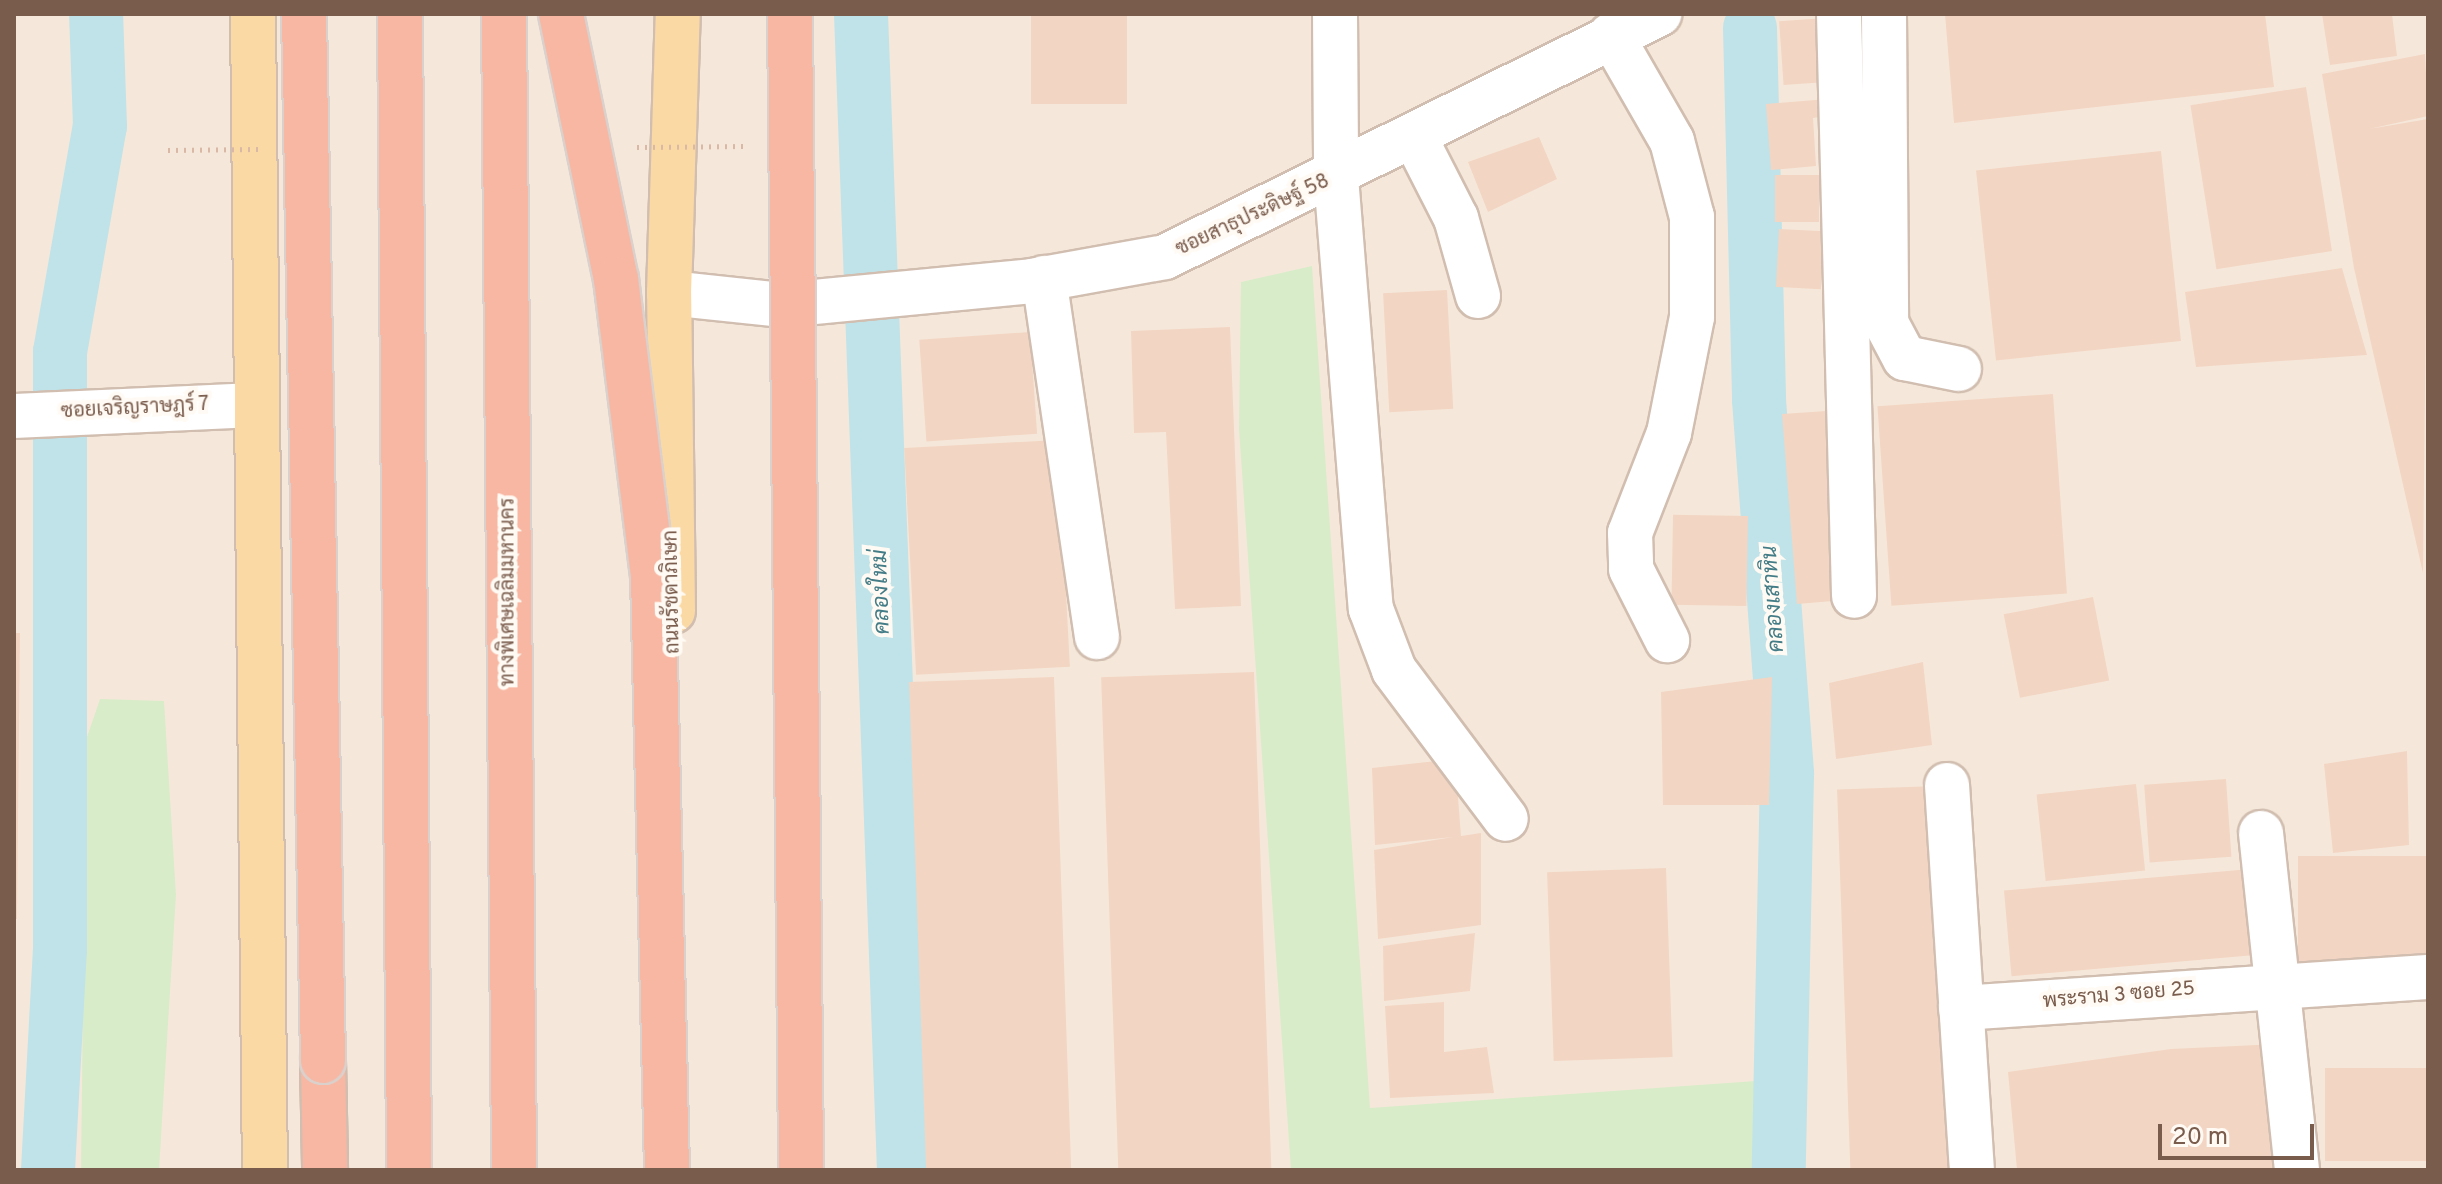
<!DOCTYPE html>
<meta charset="utf-8">
<style>
body{margin:0}
#map{position:relative;width:2442px;height:1184px;overflow:hidden;background:#fdf6ec;font-family:Overpass,Sarabun,sans-serif}
div>[style]{position:absolute}
.residential>*{inset:0;background:#f5e8da;transform-origin:0 0}
.green>*{inset:0;background:#d8ecc9}
.canal>*{height:54px;margin:-27px;padding:0 27px;transform-origin:27px;border-radius:27px;background:#bfe3e8}
.building>*{inset:0;background:#f3d5c3;transform-origin:0 0}
.roads{filter:drop-shadow(2px 0 #d1beb0) drop-shadow(-2px 0 #d1beb0) drop-shadow(0 2px #d1beb0) drop-shadow(0 -2px #d1beb0)}
.minor>*{height:44px;margin:-22px;padding:0 22px;transform-origin:22px;border-radius:22px;background:#fff}
.major>*{height:44px;margin:-22px;padding:0 22px;transform-origin:22px;border-radius:22px;background:#fbd9a5}
.highway>*{height:44px;margin:-22px;padding:0 22px;transform-origin:22px;border-radius:22px;background:#f7b7a3}
.path-bridge>*{height:5px;margin-top:-2.5px;transform-origin:0;background:repeating-linear-gradient(90deg,#d9b8a5 0 2px,transparent 0 8px)}
.bridges{filter:drop-shadow(2px 0 #dad1cd) drop-shadow(-2px 0 #dad1cd) drop-shadow(0 2px #dad1cd) drop-shadow(0 -2px #dad1cd)}
.highway-bridge>*{height:44px;margin:-22px;padding:0 22px;transform-origin:22px;border-radius:22px;background:#f7b7a3}
span{translate:-50% -50%;white-space:nowrap;text-align:center;line-height:1.15;-webkit-text-stroke:8px #fffaf3;paint-order:stroke}
.street-label{font-size:20px;color:#7a5c4d}
.water-label{font-size:22px;color:#437c86;font-style:italic}
.frame{position:absolute;inset:0;border:16px solid #7a5c4d;pointer-events:none}
.scale{position:absolute;left:2158px;top:1124px;width:156px;height:36px;box-sizing:border-box;border:4px solid #7a5c4d;border-top:0;padding-left:10px;font-size:24px;line-height:28px;white-space:nowrap;color:#7a5c4d;-webkit-text-stroke:6px #fffaf3;paint-order:stroke}
</style>
<div id="map">
<div class="residential">
<i style="left:14px;top:14px;width:2414px;height:1156px"></i>
</div>
<div class="green">
<i style="clip-path:polygon(1312px 266px,1370px 1108px,1756px 1081px,1758px 1170px,1291px 1170px,1239px 429px,1241px 282px)"></i>
<i style="clip-path:polygon(100px 699px,164px 701px,176px 895px,159px 1170px,81px 1170px,86px 740px)"></i>
</div>
<div class="canal">
<i style="left:861px;top:14px;width:1157px;rotate:87.87deg"></i>
<i style="left:1750px;top:28px;width:372px;rotate:88.6deg"></i>
<i style="left:1759px;top:400px;width:375px;rotate:85.7deg"></i>
<i style="left:1787px;top:774px;width:396px;rotate:91.2deg"></i>
<i style="left:48px;top:1170px;width:220px;rotate:-86.9deg"></i>
<i style="left:60px;top:950px;width:598px;rotate:-90deg"></i>
<i style="left:60px;top:352px;width:230px;rotate:-80deg"></i>
<i style="left:100px;top:126px;width:112px;rotate:-92deg"></i>
</div>
<div class="building">
<i style="left:1031px;top:14px;width:96px;height:90px"></i>
<i style="clip-path:polygon(1945px 14px,2265px 14px,2274px 87px,1954px 123px)"></i>
<i style="clip-path:polygon(2322px 14px,2392px 14px,2397px 56px,2330px 65px)"></i>
<i style="left:1826px;top:18px;width:64px;height:47px;rotate:86deg"></i>
<i style="clip-path:polygon(2425px 54px,2428px 116px,2369px 129px,2428px 119px,2423px 573px,2354px 268px,2322px 74px)"></i>
<i style="left:2306px;top:87px;width:166px;height:117px;rotate:81deg"></i>
<i style="clip-path:polygon(1828px 99px,1829px 116px,1813px 118px,1816px 166px,1771px 170px,1766px 104px)"></i>
<i style="clip-path:polygon(1539px 137px,1557px 179px,1488px 212px,1468px 162px)"></i>
<i style="left:2161px;top:151px;width:191px;height:186px;rotate:84deg"></i>
<i style="left:1819px;top:175px;width:47px;height:44px;rotate:90deg"></i>
<i style="left:1779px;top:229px;width:45px;height:58px;rotate:3deg"></i>
<i style="clip-path:polygon(2342px 268px,2367px 355px,2196px 367px,2185px 292px)"></i>
<i style="left:1447px;top:290px;width:119px;height:64px;rotate:87deg"></i>
<i style="clip-path:polygon(1230px 327px,1241px 606px,1175px 609px,1166px 432px,1134px 433px,1131px 331px)"></i>
<i style="left:1030px;top:332px;width:102px;height:111px;rotate:86deg"></i>
<i style="left:2053px;top:394px;width:200px;height:176px;rotate:86deg"></i>
<i style="clip-path:polygon(1841px 410px,1845px 600px,1797px 604px,1782px 414px)"></i>
<i style="left:1058px;top:440px;width:227px;height:154px;rotate:87deg"></i>
<i style="left:1748px;top:516px;width:90px;height:75px;rotate:91deg"></i>
<i style="left:2093px;top:597px;width:85px;height:91px;rotate:79deg"></i>
<i style="clip-path:polygon(14px 633px,20px 633px,17px 919px,14px 919px)"></i>
<i style="clip-path:polygon(1923px 662px,1932px 745px,1836px 759px,1829px 683px)"></i>
<i style="left:1254px;top:672px;width:498px;height:153px;rotate:88deg"></i>
<i style="left:1054px;top:677px;width:493px;height:145px;rotate:88deg"></i>
<i style="clip-path:polygon(1772px 677px,1769px 805px,1663px 805px,1661px 692px)"></i>
<i style="clip-path:polygon(2407px 751px,2409px 845px,2333px 853px,2324px 764px)"></i>
<i style="clip-path:polygon(1455px 759px,1461px 836px,1481px 833px,1481px 925px,1378px 939px,1374px 850px,1453px 837px,1375px 845px,1372px 768px)"></i>
<i style="left:2226px;top:779px;width:78px;height:82px;rotate:86deg"></i>
<i style="left:2136px;top:784px;width:87px;height:100px;rotate:84deg"></i>
<i style="left:1937px;top:786px;width:384px;height:100px;rotate:88deg"></i>
<i style="left:2428px;top:856px;width:113px;height:130px;rotate:90deg"></i>
<i style="left:1666px;top:868px;width:189px;height:119px;rotate:88deg"></i>
<i style="left:2262px;top:868px;width:86px;height:259px;rotate:85deg"></i>
<i style="clip-path:polygon(1475px 933px,1470px 991px,1384px 1001px,1383px 946px)"></i>
<i style="clip-path:polygon(1444px 1002px,1444px 1052px,1487px 1047px,1494px 1093px,1390px 1098px,1385px 1006px)"></i>
<i style="clip-path:polygon(2278px 1044px,2291px 1170px,2017px 1170px,2008px 1072px,2171px 1049px)"></i>
<i style="left:2428px;top:1068px;width:93px;height:103px;rotate:90deg"></i>
</div>
<div class="roads">
<div class="minor">
<i style="left:1335px;top:14px;width:163px;rotate:89.6deg"></i>
<i style="left:1336px;top:177px;width:433px;rotate:85.4deg"></i>
<i style="left:1371px;top:609px;width:65px;rotate:69.3deg"></i>
<i style="left:1394px;top:670px;width:186px;rotate:53.1deg"></i>
<i style="left:1839px;top:14px;width:582px;rotate:88.52deg"></i>
<i style="left:1884px;top:14px;width:309px;rotate:89.6deg"></i>
<i style="left:1886px;top:323px;width:40px;rotate:62deg"></i>
<i style="left:1905px;top:358px;width:55px;rotate:11.5deg"></i>
<i style="left:1611px;top:35px;width:122px;rotate:60.1deg"></i>
<i style="left:1672px;top:141px;width:79px;rotate:75.3deg"></i>
<i style="left:1692px;top:217px;width:100px;rotate:90deg"></i>
<i style="left:1692px;top:317px;width:118px;rotate:101.2deg"></i>
<i style="left:1669px;top:433px;width:107px;rotate:111.3deg"></i>
<i style="left:1630px;top:533px;width:36px;rotate:88deg"></i>
<i style="left:1631px;top:569px;width:80px;rotate:63.1deg"></i>
<i style="left:1414px;top:136px;width:92px;rotate:62.9deg"></i>
<i style="left:1456px;top:218px;width:81px;rotate:74.2deg"></i>
<i style="left:1044px;top:278px;width:363px;rotate:81.6deg"></i>
<i style="left:669px;top:293px;width:115px;rotate:6deg"></i>
<i style="left:783px;top:305px;width:250px;rotate:-5.5deg"></i>
<i style="left:1032px;top:281px;width:135px;rotate:-10.2deg"></i>
<i style="left:1165px;top:257px;width:551px;rotate:-26.19deg"></i>
<i style="left:14px;top:416px;width:241px;rotate:-2.6deg"></i>
<i style="left:1947px;top:785px;width:386px;rotate:86.3deg"></i>
<i style="left:2261px;top:833px;width:339px;rotate:83.9deg"></i>
<i style="left:1961px;top:1008px;width:468px;rotate:-3.8deg"></i>
</div>
<div class="major">
<i style="left:253px;top:14px;width:1156px;rotate:89.41deg"></i>
<i style="left:673px;top:611px;width:318px;rotate:-90.7deg"></i>
<i style="left:669px;top:293px;width:279px;rotate:-88.2deg"></i>
</div>
<div class="highway">
<i style="left:323px;top:1061px;width:109px;rotate:88.9deg"></i>
</div>
</div>
<div class="path-bridge">
<i style="left:637px;top:147px;width:106px;rotate:-0.5deg"></i>
<i style="left:168px;top:150px;width:91px;rotate:-0.6deg"></i>
</div>
<div class="bridges">
<div class="highway-bridge">
<i style="left:304px;top:14px;width:1047px;rotate:88.96deg"></i>
<i style="left:400px;top:14px;width:1156px;rotate:89.55deg"></i>
<i style="left:504px;top:14px;width:1156px;rotate:89.5deg"></i>
<i style="left:561px;top:14px;width:271px;rotate:78.3deg"></i>
<i style="left:616px;top:279px;width:299px;rotate:82.9deg"></i>
<i style="left:653px;top:576px;width:594px;rotate:88.65deg"></i>
<i style="left:790px;top:14px;width:1156px;rotate:89.45deg"></i>
</div>
</div>
<div class="street-label">
<span style="left:1253px;top:216px;rotate:-25deg">ซอยสาธุประดิษฐ์ 58</span>
<span style="left:135px;top:409px;rotate:-3deg">ซอยเจริญราษฎร์ 7</span>
<span style="left:509px;top:592px;rotate:-90deg">ทางพิเศษเฉลิมมหานคร</span>
<span style="left:673px;top:592px;rotate:-91deg">ถนนรัชดาภิเษก</span>
<span style="left:2119px;top:996px;rotate:-5deg">พระราม 3 ซอย 25</span>
</div>
<div class="water-label">
<span style="left:882px;top:592px;rotate:-92deg">คลองใหม่</span>
<span style="left:1774px;top:599px;rotate:-94deg">คลองเสาหิน</span>
</div>
<div class="frame"></div>
<div class="scale">20 m</div>
</div>
